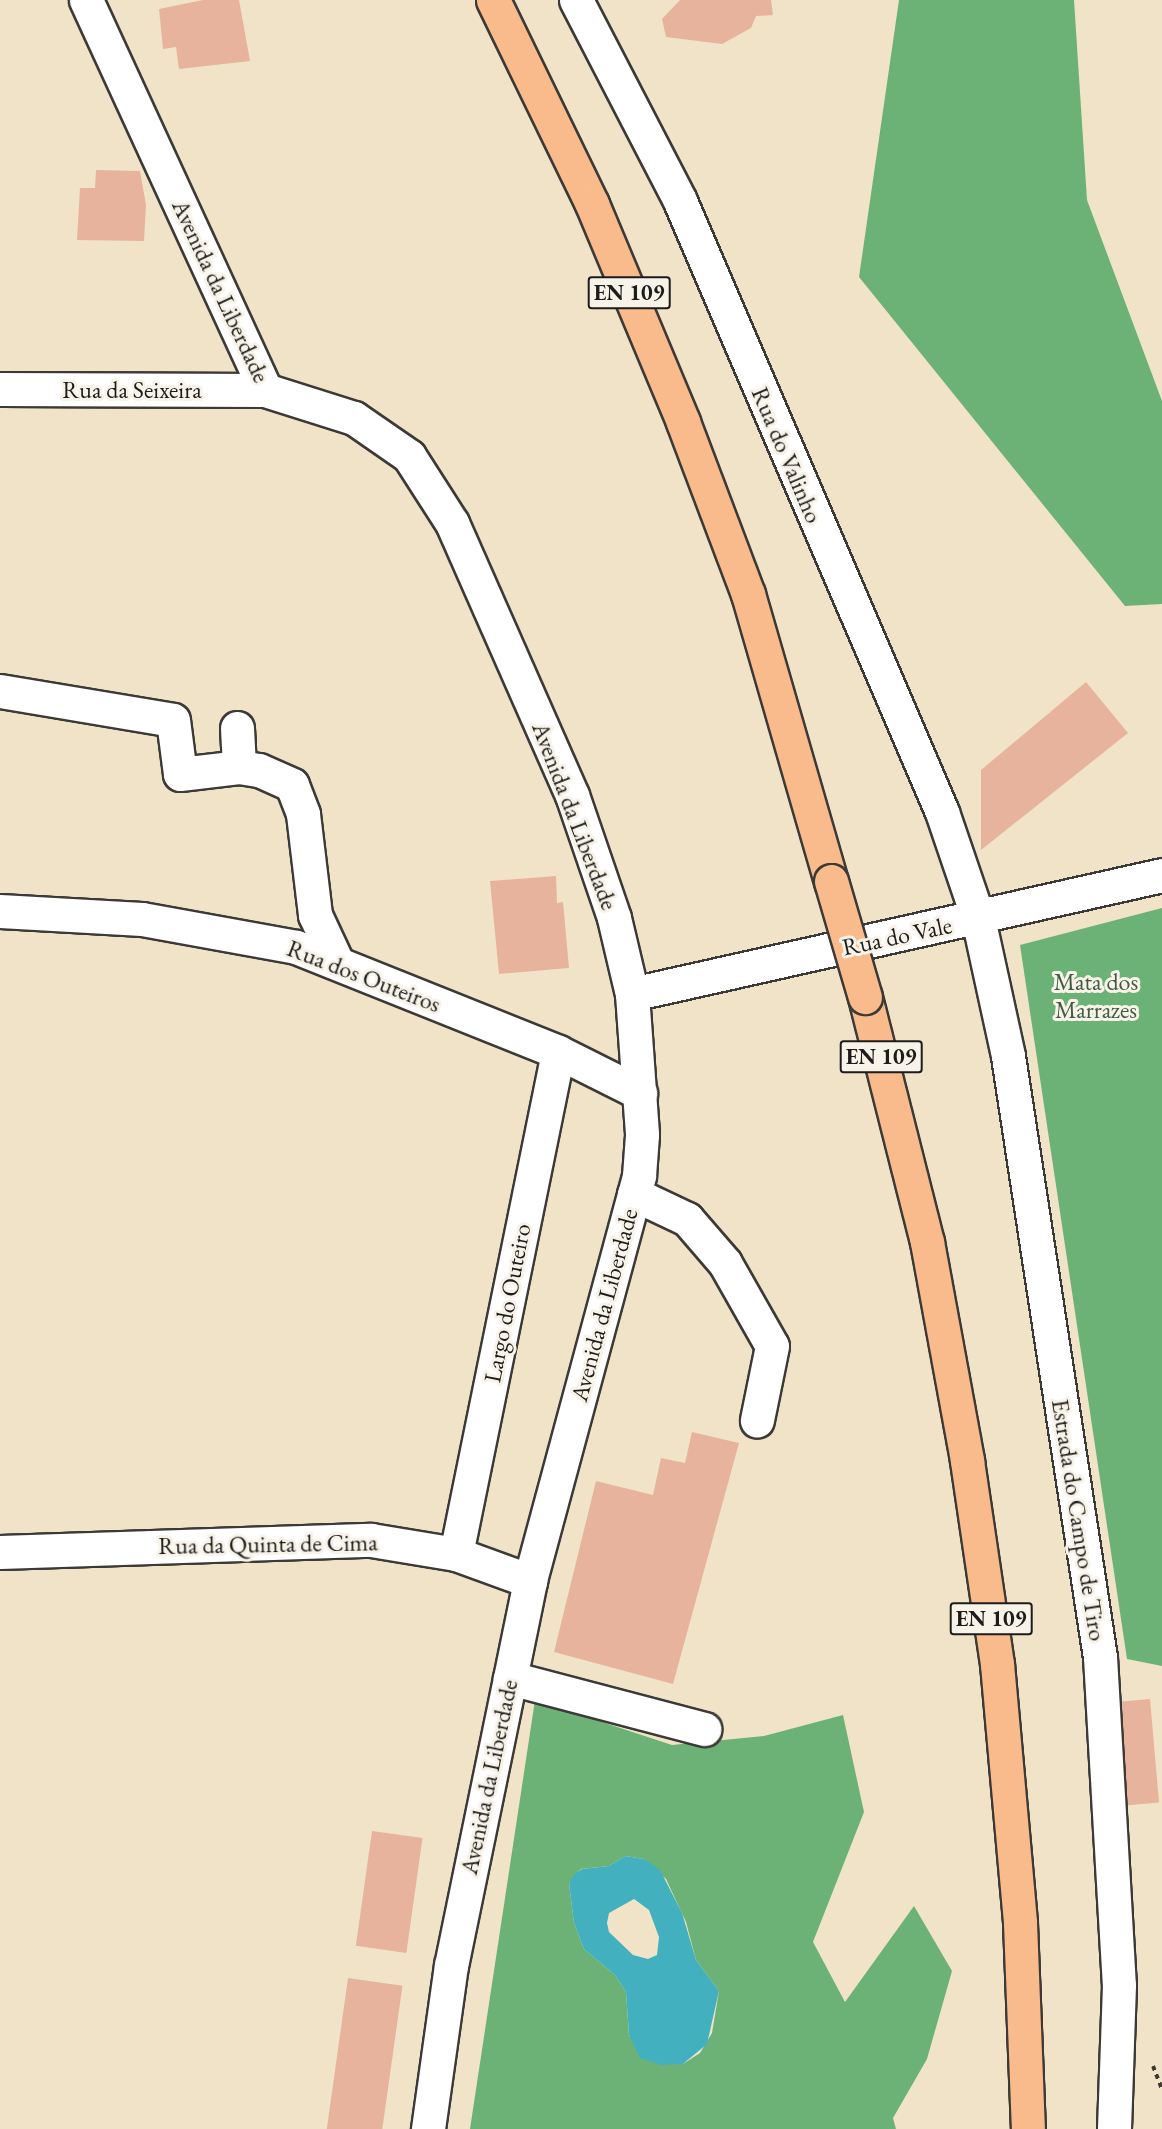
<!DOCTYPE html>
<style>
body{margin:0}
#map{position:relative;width:1162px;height:2129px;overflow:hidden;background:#f1e3c8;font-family:"EB Garamond",serif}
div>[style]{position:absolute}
.forest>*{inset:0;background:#6cb277}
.water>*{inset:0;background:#43b0c0}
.building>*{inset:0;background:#e8b39d;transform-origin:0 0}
.path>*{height:4px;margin-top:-2px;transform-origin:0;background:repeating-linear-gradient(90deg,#3c3a36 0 4.5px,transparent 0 9px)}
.roads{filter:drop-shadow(2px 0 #3c3a36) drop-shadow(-2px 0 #3c3a36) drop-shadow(0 2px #3c3a36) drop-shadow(0 -2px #3c3a36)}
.minor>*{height:33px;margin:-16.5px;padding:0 16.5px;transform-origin:16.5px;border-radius:16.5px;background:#fff}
.major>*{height:33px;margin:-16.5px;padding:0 16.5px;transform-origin:16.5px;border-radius:16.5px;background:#fabb8c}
.bridges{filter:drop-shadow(2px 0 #3c3a36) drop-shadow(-2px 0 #3c3a36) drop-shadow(0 2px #3c3a36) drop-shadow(0 -2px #3c3a36)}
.major-bridge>*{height:33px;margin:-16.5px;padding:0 16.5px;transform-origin:16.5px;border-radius:16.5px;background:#fabb8c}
span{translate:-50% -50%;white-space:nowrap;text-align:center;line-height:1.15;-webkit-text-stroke:6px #f7f3e8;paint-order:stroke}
.shield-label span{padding:2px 4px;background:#f7f3e8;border:2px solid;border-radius:4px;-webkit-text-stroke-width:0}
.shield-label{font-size:22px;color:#1c1c1c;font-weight:700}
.street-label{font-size:24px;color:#1c1c1c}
.park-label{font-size:24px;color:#415b43}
</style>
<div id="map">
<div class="forest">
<i style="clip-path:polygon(899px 0,1074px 0,1087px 200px,1162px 401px,1162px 604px,1125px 606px,859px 277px)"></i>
<i style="clip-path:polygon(1162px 908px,1162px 1666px,1127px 1659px,1020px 945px)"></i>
<i style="clip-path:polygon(evenodd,535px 1700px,672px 1745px,764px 1736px,843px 1715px,864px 1812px,813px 1942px,845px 2002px,914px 1906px,952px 1971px,927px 2059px,893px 2118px,896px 2129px,470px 2129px,535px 1700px,625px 1856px,644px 1859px,666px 1879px,686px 1922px,696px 1960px,719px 1991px,712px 2033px,700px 2053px,683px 2064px,629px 2036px,626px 1992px,615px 1975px,584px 1949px,574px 1923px,569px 1883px,581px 1869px,609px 1866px,625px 1856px)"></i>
</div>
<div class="water">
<i style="clip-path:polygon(evenodd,625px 1856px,644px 1859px,660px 1870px,682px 1913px,696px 1960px,719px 1991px,707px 2044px,683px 2064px,661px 2065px,640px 2058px,629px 2035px,626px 1992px,615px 1975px,584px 1949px,574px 1923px,569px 1883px,574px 1875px,582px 1869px,609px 1866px,625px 1856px,634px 1899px,649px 1910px,659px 1937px,657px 1955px,648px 1959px,633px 1955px,609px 1932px,607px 1923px,609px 1913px,634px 1899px)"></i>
</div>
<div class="building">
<i style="clip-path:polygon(203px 0,239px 0,250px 61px,179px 69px,176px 47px,163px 49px,159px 9px)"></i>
<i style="clip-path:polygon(680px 0,771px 0,773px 15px,756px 16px,751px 28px,722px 44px,666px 37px,662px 19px)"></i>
<i style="clip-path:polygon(96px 170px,140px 171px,146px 205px,144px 241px,77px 240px,80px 188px,95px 188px)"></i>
<i style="clip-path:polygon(1086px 682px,1128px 733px,981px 850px,981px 770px)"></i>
<i style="clip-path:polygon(556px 876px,557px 903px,563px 902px,569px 968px,499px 974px,490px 881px)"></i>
<i style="clip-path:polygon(692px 1432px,739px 1443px,673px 1684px,554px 1652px,596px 1481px,653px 1495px,661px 1458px,685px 1463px)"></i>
<i style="left:1150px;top:1699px;width:104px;height:37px;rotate:85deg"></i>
<i style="left:372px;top:1831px;width:51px;height:116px;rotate:8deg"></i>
<i style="left:348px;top:1978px;width:55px;height:153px;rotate:8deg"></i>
</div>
<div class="path">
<i style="left:1153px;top:2066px;width:25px;rotate:69deg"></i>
</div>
<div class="roads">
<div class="minor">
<i style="left:86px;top:0;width:429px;rotate:65.3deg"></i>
<i style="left:576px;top:0;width:226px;rotate:62.6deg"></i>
<i style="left:680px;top:201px;width:665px;rotate:66.79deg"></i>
<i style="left:942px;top:812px;width:112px;rotate:71.2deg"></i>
<i style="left:978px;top:918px;width:141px;rotate:77.7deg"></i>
<i style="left:1008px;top:1056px;width:608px;rotate:81.3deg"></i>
<i style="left:1100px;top:1657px;width:329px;rotate:86.7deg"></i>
<i style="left:1119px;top:1985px;width:144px;rotate:92deg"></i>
<i style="left:0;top:389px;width:265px;rotate:0.2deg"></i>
<i style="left:265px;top:390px;width:93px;rotate:17.5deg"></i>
<i style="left:354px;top:418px;width:67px;rotate:34.6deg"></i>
<i style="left:409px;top:456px;width:80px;rotate:57.3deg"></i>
<i style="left:452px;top:523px;width:297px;rotate:66.2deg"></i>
<i style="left:572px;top:795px;width:130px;rotate:71.1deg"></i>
<i style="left:614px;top:918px;width:78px;rotate:76.7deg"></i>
<i style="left:632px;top:994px;width:141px;rotate:85.9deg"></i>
<i style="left:642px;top:1135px;width:41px;rotate:94.2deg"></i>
<i style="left:639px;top:1176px;width:419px;rotate:105.1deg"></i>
<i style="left:530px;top:1581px;width:392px;rotate:101.6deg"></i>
<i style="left:451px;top:1965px;width:166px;rotate:98deg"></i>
<i style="left:0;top:691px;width:175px;rotate:9.5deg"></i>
<i style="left:173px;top:720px;width:54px;rotate:82.6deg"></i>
<i style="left:180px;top:774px;width:59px;rotate:-6.8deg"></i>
<i style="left:237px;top:728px;width:39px;rotate:87deg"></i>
<i style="left:239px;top:767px;width:20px;rotate:9deg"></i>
<i style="left:259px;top:770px;width:36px;rotate:24deg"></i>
<i style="left:292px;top:785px;width:31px;rotate:69deg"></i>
<i style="left:303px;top:814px;width:102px;rotate:83.2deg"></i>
<i style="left:315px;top:915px;width:50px;rotate:65deg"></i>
<i style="left:0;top:911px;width:142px;rotate:3.2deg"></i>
<i style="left:142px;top:919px;width:157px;rotate:10.3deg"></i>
<i style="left:296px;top:947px;width:282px;rotate:21.8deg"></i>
<i style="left:558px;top:1052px;width:92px;rotate:26.6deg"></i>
<i style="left:632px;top:994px;width:543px;rotate:-12.65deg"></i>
<i style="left:634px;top:1194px;width:59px;rotate:25.3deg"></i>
<i style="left:687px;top:1219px;width:58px;rotate:49.2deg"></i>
<i style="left:725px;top:1263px;width:95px;rotate:60.5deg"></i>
<i style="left:772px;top:1346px;width:76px;rotate:101.5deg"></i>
<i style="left:0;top:1552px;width:371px;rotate:-1.9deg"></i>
<i style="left:371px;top:1540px;width:86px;rotate:9.4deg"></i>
<i style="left:456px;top:1554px;width:79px;rotate:20deg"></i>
<i style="left:456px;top:1554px;width:512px;rotate:-78.51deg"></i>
<i style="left:510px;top:1678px;width:201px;rotate:14.7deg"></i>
</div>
<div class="major">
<i style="left:493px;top:0;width:227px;rotate:64.1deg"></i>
<i style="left:592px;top:204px;width:236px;rotate:67.3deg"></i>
<i style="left:683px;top:422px;width:184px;rotate:69.3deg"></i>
<i style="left:748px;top:594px;width:299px;rotate:73.9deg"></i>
<i style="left:865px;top:997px;width:253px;rotate:75.8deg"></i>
<i style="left:927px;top:1242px;width:223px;rotate:79.6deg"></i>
<i style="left:967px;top:1461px;width:205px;rotate:81.6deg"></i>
<i style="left:997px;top:1664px;width:260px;rotate:84.9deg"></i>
<i style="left:1020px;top:1923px;width:206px;rotate:87.8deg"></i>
</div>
</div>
<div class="bridges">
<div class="major-bridge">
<i style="left:831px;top:881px;width:121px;rotate:73.7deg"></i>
</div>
</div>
<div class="shield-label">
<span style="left:629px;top:293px">EN 109</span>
<span style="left:881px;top:1057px">EN 109</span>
<span style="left:991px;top:1619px">EN 109</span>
</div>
<div class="street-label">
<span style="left:221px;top:291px;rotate:65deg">Avenida da Liberdade</span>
<span style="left:132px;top:390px">Rua da Seixeira</span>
<span style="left:787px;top:455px;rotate:67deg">Rua do Valinho</span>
<span style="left:575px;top:816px;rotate:69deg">Avenida da Liberdade</span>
<span style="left:897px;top:936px;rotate:-12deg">Rua do Vale</span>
<span style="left:364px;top:976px;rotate:21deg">Rua dos Outeiros</span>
<span style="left:507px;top:1303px;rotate:-79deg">Largo do Outeiro</span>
<span style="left:604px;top:1305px;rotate:-75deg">Avenida da Liberdade</span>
<span style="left:1079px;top:1520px;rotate:81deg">Estrada do Campo de Tiro</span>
<span style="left:268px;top:1544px;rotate:-1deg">Rua da Quinta de Cima</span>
<span style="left:489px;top:1777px;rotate:-78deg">Avenida da Liberdade</span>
</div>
<div class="park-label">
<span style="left:1096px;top:996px">Mata dos<br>Marrazes</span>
</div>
</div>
